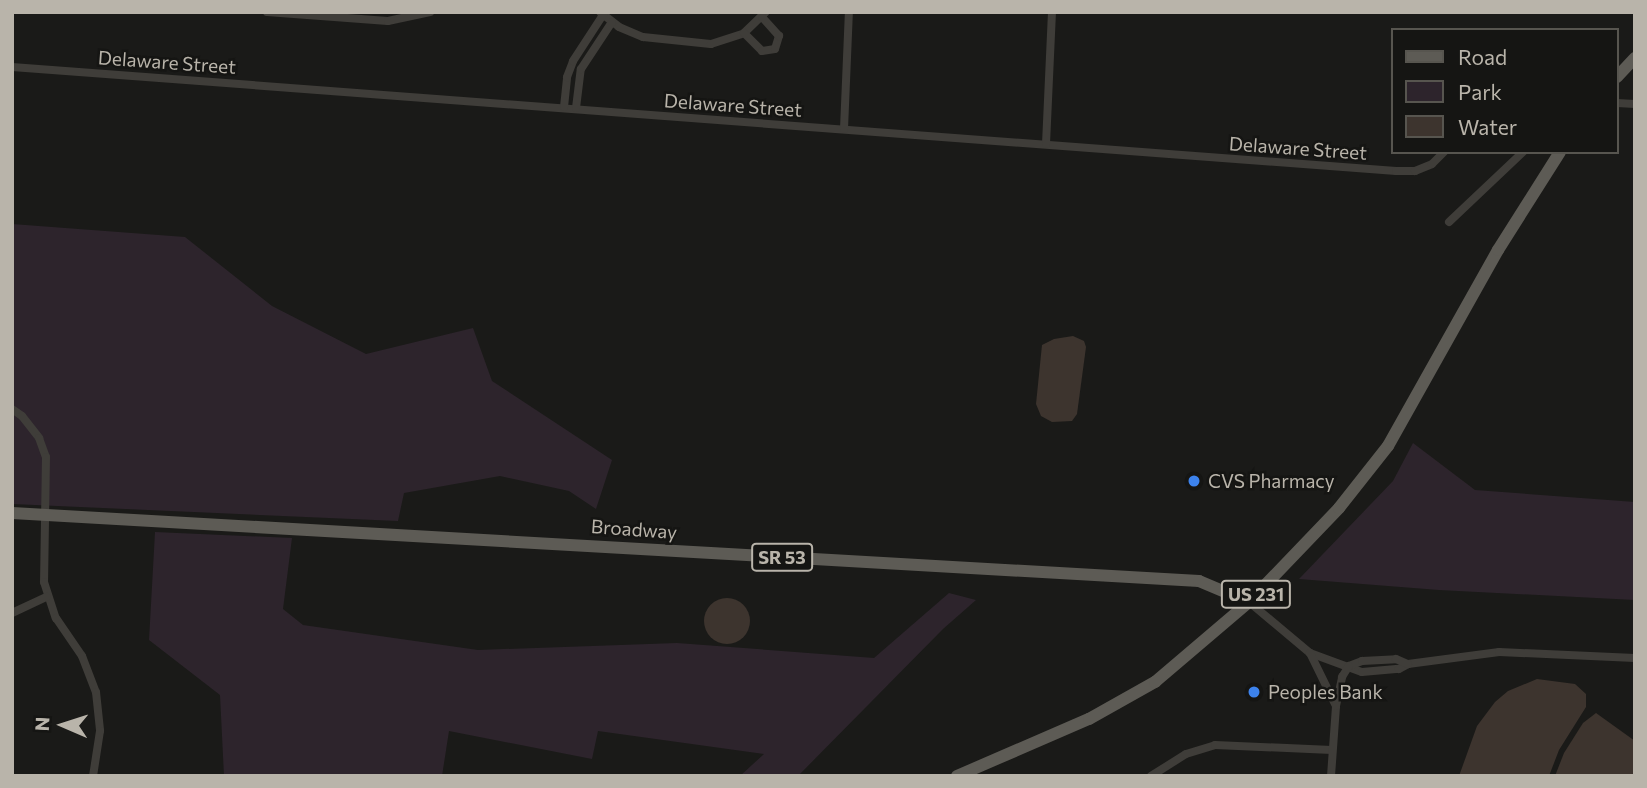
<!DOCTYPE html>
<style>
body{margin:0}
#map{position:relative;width:1647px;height:788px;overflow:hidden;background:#1a1a18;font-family:Commissioner,sans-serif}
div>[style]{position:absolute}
.green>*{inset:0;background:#2d242c}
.water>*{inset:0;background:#3d342e}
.round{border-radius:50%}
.street>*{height:8px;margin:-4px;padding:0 4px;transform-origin:4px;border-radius:4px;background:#3f3d39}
.primary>*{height:12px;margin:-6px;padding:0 6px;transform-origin:6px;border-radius:6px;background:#5d5b55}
.dots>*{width:19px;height:19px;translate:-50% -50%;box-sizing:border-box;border:4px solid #151513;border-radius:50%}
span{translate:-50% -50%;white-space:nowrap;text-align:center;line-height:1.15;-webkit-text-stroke:5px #151513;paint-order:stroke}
.shield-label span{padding:2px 5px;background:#151513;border:2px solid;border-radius:5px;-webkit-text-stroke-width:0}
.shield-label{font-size:18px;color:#b9b4aa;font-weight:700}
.street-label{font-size:19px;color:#b9b4aa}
.poi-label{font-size:19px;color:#b9b4aa}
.left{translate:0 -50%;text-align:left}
.frame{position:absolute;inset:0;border:14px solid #b9b4aa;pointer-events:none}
.legend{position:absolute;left:1391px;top:28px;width:228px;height:126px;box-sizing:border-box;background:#151513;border:2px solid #57554f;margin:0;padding:9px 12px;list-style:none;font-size:21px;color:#b9b4aa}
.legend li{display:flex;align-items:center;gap:14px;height:35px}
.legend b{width:35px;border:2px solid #57554f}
.north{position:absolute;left:28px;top:690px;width:70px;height:70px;-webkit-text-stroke:5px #151513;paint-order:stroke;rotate:273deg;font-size:19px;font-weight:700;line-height:28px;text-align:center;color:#b9b4aa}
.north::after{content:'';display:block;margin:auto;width:24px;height:32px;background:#b9b4aa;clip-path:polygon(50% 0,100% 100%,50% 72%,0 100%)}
</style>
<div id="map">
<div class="green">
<i style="clip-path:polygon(12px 224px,185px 237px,272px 306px,366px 354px,473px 328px,492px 381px,612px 460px,596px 509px,569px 491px,500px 476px,404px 493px,398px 521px,12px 504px)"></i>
<i style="clip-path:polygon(1413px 443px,1475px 490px,1635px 502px,1635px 600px,1439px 590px,1299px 579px,1393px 481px)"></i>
<i style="clip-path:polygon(155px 532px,292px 538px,283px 609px,303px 625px,478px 650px,677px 643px,874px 658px,949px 593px,976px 600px,943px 629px,798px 776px,740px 776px,764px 754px,598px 731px,592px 759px,449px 731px,442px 776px,224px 776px,220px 695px,149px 640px)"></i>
</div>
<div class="water">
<i style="clip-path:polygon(1073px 336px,1084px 341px,1086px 347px,1077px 414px,1072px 421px,1052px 422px,1041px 416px,1036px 404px,1042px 345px,1054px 339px)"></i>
<i class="round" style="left:704px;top:598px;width:46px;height:46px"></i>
<i style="clip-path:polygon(1537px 679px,1575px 684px,1586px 694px,1586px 707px,1559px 750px,1549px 776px,1459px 776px,1477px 726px,1495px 702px,1508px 691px)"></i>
<i style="clip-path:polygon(1596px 713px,1635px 741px,1635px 776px,1555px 776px,1564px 753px,1583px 723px)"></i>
</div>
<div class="street">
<i style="left:267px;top:12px;width:121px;rotate:4.3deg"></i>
<i style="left:388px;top:21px;width:43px;rotate:-12.1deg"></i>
<i style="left:600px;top:12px;width:24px;rotate:38deg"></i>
<i style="left:619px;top:27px;width:26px;rotate:23deg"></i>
<i style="left:643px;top:37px;width:68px;rotate:5.9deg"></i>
<i style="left:711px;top:44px;width:35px;rotate:-18deg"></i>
<i style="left:744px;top:33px;width:30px;rotate:-44deg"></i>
<i style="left:744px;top:33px;width:25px;rotate:45deg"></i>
<i style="left:762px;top:51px;width:13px;rotate:-9deg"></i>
<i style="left:775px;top:49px;width:14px;rotate:-73deg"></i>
<i style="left:779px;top:36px;width:25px;rotate:-132deg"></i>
<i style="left:12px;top:67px;width:1388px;rotate:4.3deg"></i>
<i style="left:1396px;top:171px;width:19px"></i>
<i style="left:1415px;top:171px;width:18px;rotate:-22deg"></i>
<i style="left:1432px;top:164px;width:17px;rotate:-45deg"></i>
<i style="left:1617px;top:103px;width:18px;rotate:3deg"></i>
<i style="left:564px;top:107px;width:30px;rotate:-84deg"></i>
<i style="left:567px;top:77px;width:17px;rotate:-69deg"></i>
<i style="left:573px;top:61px;width:55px;rotate:-56.9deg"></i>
<i style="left:576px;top:108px;width:39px;rotate:-83deg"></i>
<i style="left:581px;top:69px;width:56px;rotate:-56.6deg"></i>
<i style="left:844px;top:129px;width:117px;rotate:-87.6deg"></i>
<i style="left:1046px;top:144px;width:132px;rotate:-87.4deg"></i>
<i style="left:1449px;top:222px;width:102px;rotate:-43.4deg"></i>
<i style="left:12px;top:409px;width:12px;rotate:35deg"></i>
<i style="left:22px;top:416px;width:28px;rotate:52deg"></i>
<i style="left:39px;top:438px;width:20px;rotate:70deg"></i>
<i style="left:46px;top:457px;width:125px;rotate:90.9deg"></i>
<i style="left:44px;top:582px;width:38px;rotate:72deg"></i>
<i style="left:56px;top:618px;width:46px;rotate:55.6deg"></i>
<i style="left:82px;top:656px;width:39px;rotate:69deg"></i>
<i style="left:96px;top:692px;width:39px;rotate:84deg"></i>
<i style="left:100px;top:731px;width:46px;rotate:98.8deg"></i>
<i style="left:1249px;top:602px;width:80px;rotate:39.9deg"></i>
<i style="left:1310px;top:653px;width:55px;rotate:20.1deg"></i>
<i style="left:1362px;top:672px;width:37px;rotate:-5deg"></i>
<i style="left:1399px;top:669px;width:10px;rotate:-29deg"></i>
<i style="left:1408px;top:664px;width:92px;rotate:-7.5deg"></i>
<i style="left:1499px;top:652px;width:136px;rotate:2.5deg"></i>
<i style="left:12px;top:613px;width:38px;rotate:-25deg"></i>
<i style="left:1310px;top:653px;width:59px;rotate:63.9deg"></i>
<i style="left:1349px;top:666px;width:14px;rotate:-21deg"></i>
<i style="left:1362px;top:661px;width:34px;rotate:-3deg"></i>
<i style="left:1396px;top:659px;width:13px;rotate:23deg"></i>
<i style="left:1151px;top:776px;width:41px;rotate:-32.2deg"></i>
<i style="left:1186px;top:754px;width:30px;rotate:-17deg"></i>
<i style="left:1215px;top:745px;width:117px;rotate:2.4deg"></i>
<i style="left:1331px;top:776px;width:70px;rotate:-85.9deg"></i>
<i style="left:1336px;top:706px;width:30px;rotate:-78deg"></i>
<i style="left:1342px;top:677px;width:13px;rotate:-58deg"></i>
</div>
<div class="primary">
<i style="left:1617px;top:77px;width:26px;rotate:-47deg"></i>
<i style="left:12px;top:513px;width:1189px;rotate:3.28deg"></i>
<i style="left:1199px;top:581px;width:54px;rotate:22.8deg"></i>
<i style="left:957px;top:776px;width:144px;rotate:-23.4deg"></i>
<i style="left:1089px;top:719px;width:76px;rotate:-29.3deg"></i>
<i style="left:1155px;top:682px;width:123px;rotate:-40.4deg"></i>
<i style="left:1249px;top:602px;width:130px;rotate:-46.2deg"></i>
<i style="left:1339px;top:508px;width:79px;rotate:-51.7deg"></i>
<i style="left:1388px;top:446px;width:225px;rotate:-60.7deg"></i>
<i style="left:1498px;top:250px;width:116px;rotate:-57.7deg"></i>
</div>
<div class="dots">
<i style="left:1194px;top:481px;background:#3d83ed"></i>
<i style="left:1254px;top:692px;background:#3d83ed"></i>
</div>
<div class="shield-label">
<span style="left:782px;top:557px">SR 53</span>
<span style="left:1256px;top:594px">US 231</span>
</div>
<div class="street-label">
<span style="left:167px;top:62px;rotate:4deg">Delaware Street</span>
<span style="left:733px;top:105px;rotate:4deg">Delaware Street</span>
<span style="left:1298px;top:148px;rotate:4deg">Delaware Street</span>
<span style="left:634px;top:529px;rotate:4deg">Broadway</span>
</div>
<div class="poi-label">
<span class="left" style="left:1208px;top:481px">CVS Pharmacy</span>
<span class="left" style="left:1268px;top:692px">Peoples Bank</span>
</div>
<div class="frame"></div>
<ul class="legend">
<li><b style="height:9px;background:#5d5b55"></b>Road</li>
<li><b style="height:19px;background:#2d242c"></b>Park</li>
<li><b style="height:19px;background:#3d342e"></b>Water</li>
</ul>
<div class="north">N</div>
</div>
